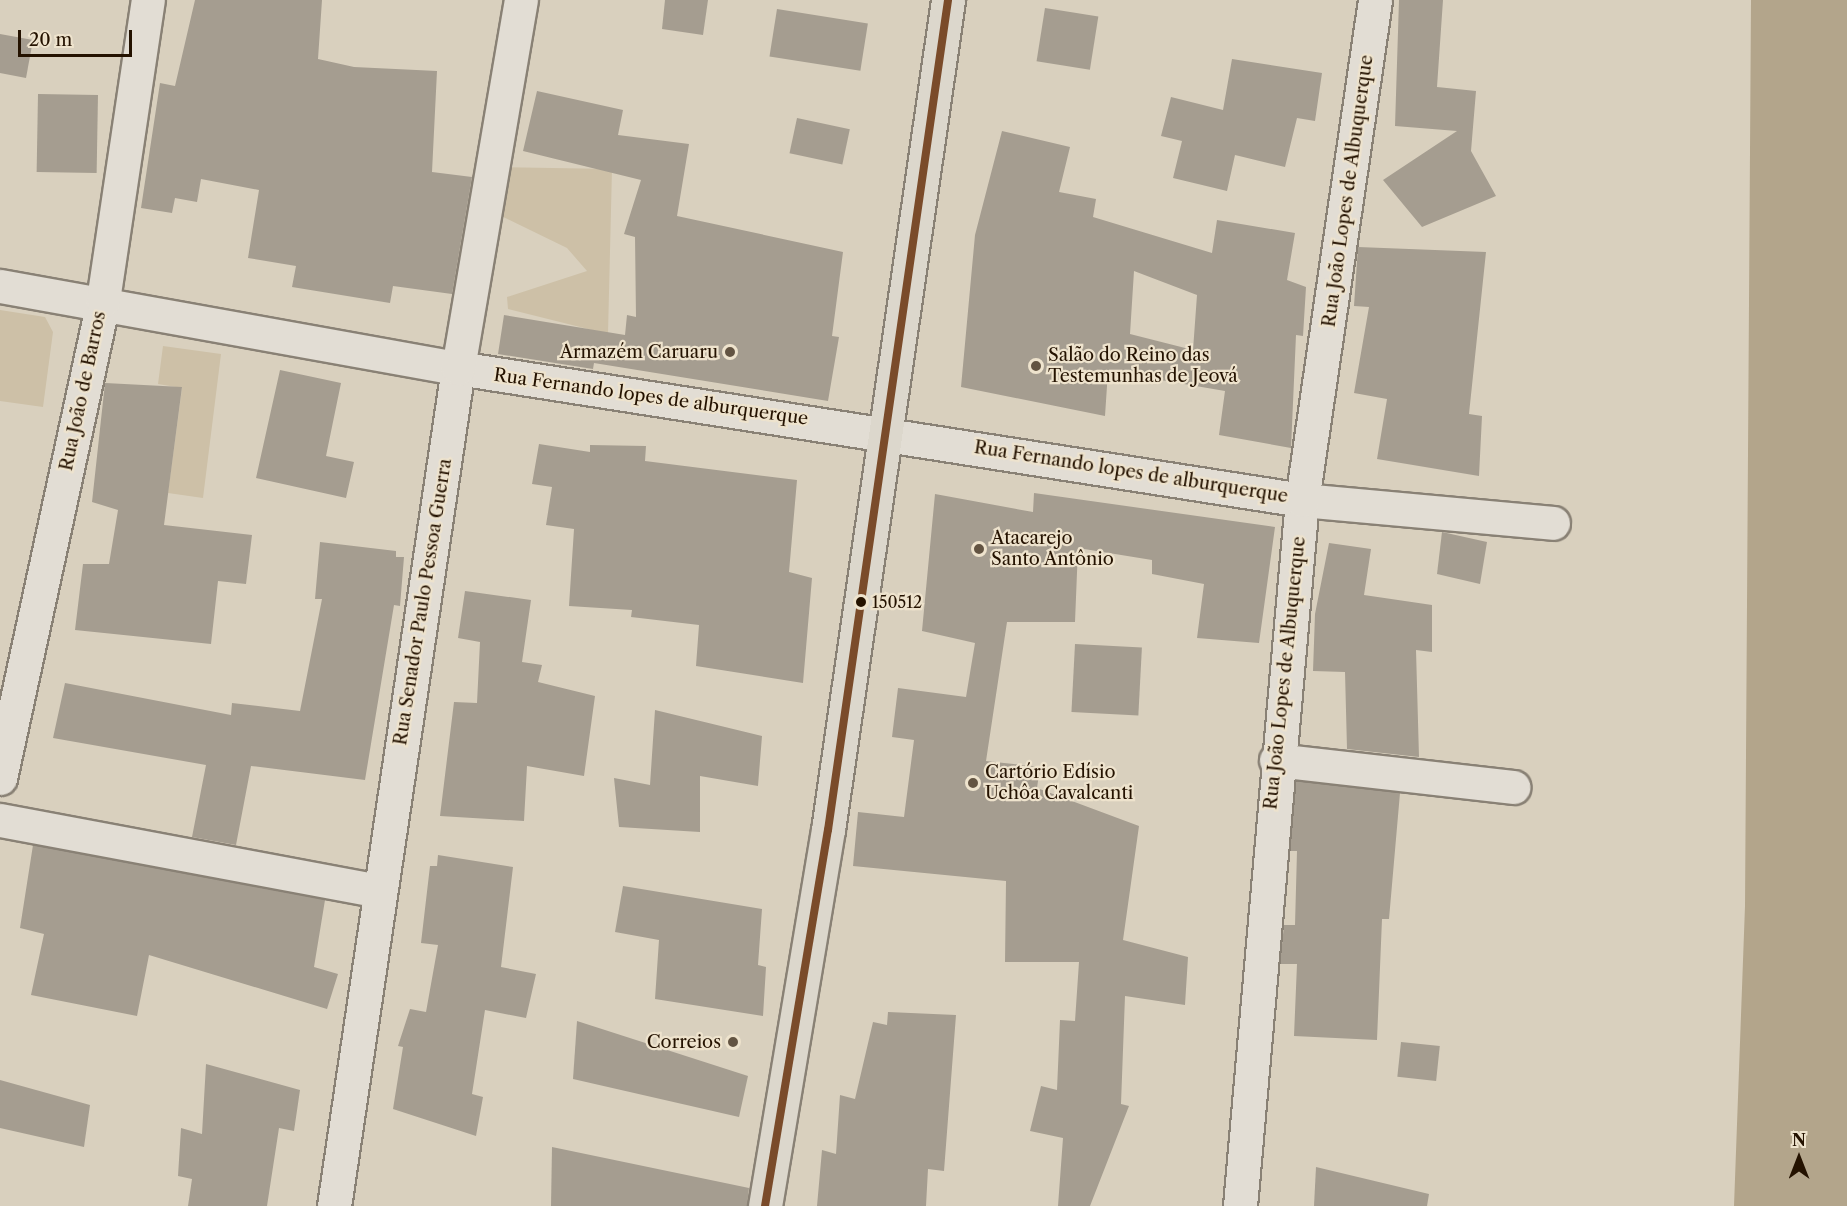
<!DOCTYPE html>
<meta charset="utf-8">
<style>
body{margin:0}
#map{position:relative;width:1847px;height:1206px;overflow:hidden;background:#d9d0be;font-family:"Libre Caslon Text",serif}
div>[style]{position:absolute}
.green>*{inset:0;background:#cdc0a7}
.water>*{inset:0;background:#b3a58b}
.building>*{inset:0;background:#a59d90;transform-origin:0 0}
.roads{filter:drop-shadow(2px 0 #898175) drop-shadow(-2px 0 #898175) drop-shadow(0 2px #898175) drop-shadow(0 -2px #898175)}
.minor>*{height:33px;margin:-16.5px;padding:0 16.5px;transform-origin:16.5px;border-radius:16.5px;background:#e2ddd4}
.major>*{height:33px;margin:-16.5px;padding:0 16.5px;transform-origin:16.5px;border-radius:16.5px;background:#dcd7cc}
.bus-1>*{height:8px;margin:-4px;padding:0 4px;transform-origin:4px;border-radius:4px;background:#7a4b2a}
.dots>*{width:16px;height:16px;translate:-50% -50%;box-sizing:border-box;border:3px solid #eee3cd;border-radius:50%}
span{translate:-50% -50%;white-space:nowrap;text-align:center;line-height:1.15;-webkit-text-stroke:4.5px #eee3cd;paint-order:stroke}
.bus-label{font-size:16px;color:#241200}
.left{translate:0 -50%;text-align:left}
.street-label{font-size:18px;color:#241200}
.poi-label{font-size:18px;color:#241200}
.right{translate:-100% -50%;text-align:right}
.north{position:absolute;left:1769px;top:1128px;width:60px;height:60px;-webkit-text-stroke:4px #eee3cd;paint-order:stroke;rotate:0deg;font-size:16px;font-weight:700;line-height:24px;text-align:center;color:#241200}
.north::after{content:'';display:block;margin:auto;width:21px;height:27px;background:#241200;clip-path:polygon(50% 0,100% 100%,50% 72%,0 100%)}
.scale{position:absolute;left:18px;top:30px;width:114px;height:27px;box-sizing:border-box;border:3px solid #241200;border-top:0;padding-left:8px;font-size:18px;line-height:21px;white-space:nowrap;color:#241200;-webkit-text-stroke:4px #eee3cd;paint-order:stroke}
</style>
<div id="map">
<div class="green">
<i style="clip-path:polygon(498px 167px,612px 169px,608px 334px,508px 309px,507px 297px,587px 271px,567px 248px,497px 214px)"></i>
<i style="clip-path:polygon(0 310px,45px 317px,53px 332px,43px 407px,0 401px)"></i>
<i style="clip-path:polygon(163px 346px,221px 354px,203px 498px,168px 493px,182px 388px,158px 384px)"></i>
</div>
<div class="water">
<i style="clip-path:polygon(1751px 0,1847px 0,1847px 1206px,1734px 1206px,1745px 906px)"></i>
</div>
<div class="building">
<i style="clip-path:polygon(195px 0,322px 0,318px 59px,354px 67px,437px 71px,432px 172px,472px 177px,452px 294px,393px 286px,390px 303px,292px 287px,296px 266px,248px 258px,259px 190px,201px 179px,197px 202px,175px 198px,172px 213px,141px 208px,160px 83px,175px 86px)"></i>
<i style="clip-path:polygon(665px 0,708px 0,703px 35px,662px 29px)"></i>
<i style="clip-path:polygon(1399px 0,1443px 0,1437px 87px,1476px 91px,1471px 151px,1496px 196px,1422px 227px,1383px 180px,1457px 131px,1395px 126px)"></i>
<i style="left:1045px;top:8px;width:54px;height:54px;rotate:9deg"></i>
<i style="left:777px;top:9px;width:92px;height:48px;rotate:9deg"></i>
<i style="clip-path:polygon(0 34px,33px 40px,26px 78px,0 73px)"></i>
<i style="clip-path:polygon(1232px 59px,1322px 73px,1315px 121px,1297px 118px,1285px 167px,1235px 155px,1227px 191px,1173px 178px,1182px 141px,1161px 136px,1171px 97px,1223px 110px)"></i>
<i style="clip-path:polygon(537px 91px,623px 110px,618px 135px,689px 144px,677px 216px,843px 252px,832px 336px,839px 337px,828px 401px,594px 363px,593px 369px,498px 354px,504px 315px,625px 335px,627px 315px,636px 317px,635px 237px,624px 234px,641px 180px,523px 151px)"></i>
<i style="left:38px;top:94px;width:60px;height:78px;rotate:1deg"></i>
<i style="left:797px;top:118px;width:54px;height:36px;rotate:12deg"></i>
<i style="clip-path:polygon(evenodd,1002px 131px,1070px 147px,1059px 192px,1096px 199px,1093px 217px,1212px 253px,1217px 220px,1295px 233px,1287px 280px,1306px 287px,1303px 336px,1296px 335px,1291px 448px,1219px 435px,1225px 391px,1108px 371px,1105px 416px,961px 387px,975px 235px,1002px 131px,1134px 271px,1197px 295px,1193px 350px,1130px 334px,1134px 271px)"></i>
<i style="clip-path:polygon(1358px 247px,1486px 252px,1469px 414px,1482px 416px,1479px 476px,1377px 459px,1387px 399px,1354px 393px,1369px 307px,1354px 306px)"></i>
<i style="clip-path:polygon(280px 370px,341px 383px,326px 456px,354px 462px,346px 498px,256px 478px)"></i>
<i style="clip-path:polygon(105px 383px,182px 387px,164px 525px,252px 535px,246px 584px,218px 581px,211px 644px,75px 630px,83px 564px,109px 564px,118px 510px,92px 502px)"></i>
<i style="clip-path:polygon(539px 444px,590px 452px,590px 445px,646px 446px,645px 461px,797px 480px,789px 572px,812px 578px,803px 683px,696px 666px,699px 625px,631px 617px,632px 610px,569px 606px,574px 529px,546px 525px,552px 487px,532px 484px)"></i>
<i style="clip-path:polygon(1034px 493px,1275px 527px,1259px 643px,1197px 638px,1204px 584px,1152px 574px,1152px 560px,1078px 548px,1075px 622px,1007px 622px,986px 761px,1040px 767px,1037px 788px,1139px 826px,1123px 940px,1188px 957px,1185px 1005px,1125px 996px,1121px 1104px,1129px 1106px,1090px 1206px,1058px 1206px,1063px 1138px,1030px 1131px,1041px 1086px,1057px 1090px,1060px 1020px,1075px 1021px,1079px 962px,1005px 962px,1006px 881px,853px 866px,858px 812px,904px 817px,914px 740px,892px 737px,898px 688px,966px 697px,975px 643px,922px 631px,935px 494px,1033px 512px)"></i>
<i style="clip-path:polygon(1442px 532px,1487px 542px,1480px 584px,1437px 574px)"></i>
<i style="clip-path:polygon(320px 542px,396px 551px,396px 557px,404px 557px,400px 606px,394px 605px,365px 780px,251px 766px,236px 845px,192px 837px,206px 765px,53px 738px,65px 683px,231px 715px,232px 703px,300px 711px,322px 599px,315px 599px)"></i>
<i style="clip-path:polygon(1329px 543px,1371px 549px,1364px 595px,1432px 605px,1432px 652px,1416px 650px,1419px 757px,1347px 749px,1345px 672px,1313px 671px,1315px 614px)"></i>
<i style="clip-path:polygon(465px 591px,531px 600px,522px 662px,542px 665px,538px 682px,595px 696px,584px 776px,527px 766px,524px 821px,440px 816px,454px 702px,477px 703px,480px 642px,458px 638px)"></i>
<i style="left:1075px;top:644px;width:67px;height:68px;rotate:3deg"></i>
<i style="clip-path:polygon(655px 710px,762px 736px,758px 786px,700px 776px,700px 832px,619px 827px,614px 778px,650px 785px)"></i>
<i style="clip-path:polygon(1296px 781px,1400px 793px,1389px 919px,1382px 919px,1377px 1040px,1294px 1036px,1297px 964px,1280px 964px,1284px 925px,1295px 925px,1297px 851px,1290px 851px)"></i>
<i style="clip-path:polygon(33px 845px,325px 900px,314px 967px,338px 974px,327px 1009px,149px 955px,137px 1016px,31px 995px,44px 934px,20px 928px)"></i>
<i style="clip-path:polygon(438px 855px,513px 867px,501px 967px,536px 974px,526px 1018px,485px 1010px,472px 1094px,483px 1097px,476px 1136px,393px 1109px,403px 1047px,398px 1046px,410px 1009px,426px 1012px,438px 945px,421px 943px,430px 866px,437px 866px)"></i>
<i style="clip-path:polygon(623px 886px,762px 909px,758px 965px,766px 967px,763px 1016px,655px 999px,659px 940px,615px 932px)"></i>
<i style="clip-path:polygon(888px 1012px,956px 1015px,944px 1171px,928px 1169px,926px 1206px,817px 1206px,822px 1150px,836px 1154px,840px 1095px,855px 1099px,873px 1022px,887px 1025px)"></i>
<i style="clip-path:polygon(577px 1021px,748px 1076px,739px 1117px,573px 1079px)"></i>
<i style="left:1401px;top:1042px;width:39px;height:35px;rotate:6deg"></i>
<i style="clip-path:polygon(206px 1064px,300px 1090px,294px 1131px,279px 1128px,267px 1206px,188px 1206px,192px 1179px,178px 1176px,181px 1128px,202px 1134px)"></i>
<i style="clip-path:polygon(0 1080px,90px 1105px,84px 1147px,0 1128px)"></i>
<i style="clip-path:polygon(552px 1147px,749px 1188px,747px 1206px,551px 1206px)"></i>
<i style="clip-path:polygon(1316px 1167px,1429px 1194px,1427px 1206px,1314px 1206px)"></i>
</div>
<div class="roads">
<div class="minor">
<i style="left:0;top:286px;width:465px;rotate:10.2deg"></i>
<i style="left:458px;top:368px;width:854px;rotate:8.89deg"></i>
<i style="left:1302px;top:500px;width:252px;rotate:5.2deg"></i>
<i style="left:1276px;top:760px;width:239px;rotate:6.5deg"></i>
<i style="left:0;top:778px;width:489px;rotate:-77.8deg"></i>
<i style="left:103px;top:300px;width:303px;rotate:-81.5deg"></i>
<i style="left:0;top:820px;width:385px;rotate:10.6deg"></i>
<i style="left:334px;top:1206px;width:847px;rotate:-81.58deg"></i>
<i style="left:458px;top:368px;width:373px;rotate:-80.3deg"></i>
<i style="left:1240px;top:1206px;width:709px;rotate:-84.98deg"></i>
<i style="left:1302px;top:500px;width:505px;rotate:-81.69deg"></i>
</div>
<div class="major">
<i style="left:765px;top:1206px;width:381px;rotate:-80.5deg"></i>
<i style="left:828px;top:830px;width:839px;rotate:-81.77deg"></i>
</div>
</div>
<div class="bus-1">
<i style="left:765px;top:1206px;width:381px;rotate:-80.5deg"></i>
<i style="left:828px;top:830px;width:839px;rotate:-81.77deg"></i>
</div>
<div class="dots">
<i style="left:730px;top:352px;background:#635442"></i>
<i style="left:1036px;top:366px;background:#635442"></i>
<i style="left:979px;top:549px;background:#635442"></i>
<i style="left:861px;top:602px;background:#241200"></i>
<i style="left:973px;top:783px;background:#635442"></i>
<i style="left:733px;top:1042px;background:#635442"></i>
</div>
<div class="bus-label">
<span class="left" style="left:872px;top:602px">150512</span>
</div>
<div class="street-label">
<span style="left:1348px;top:191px;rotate:-82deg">Rua João Lopes de Albuquerque</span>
<span style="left:83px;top:391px;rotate:-78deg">Rua João de Barros</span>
<span style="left:651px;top:397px;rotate:8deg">Rua Fernando lopes de alburquerque</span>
<span style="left:1131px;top:472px;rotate:9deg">Rua Fernando lopes de alburquerque</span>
<span style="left:423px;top:602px;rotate:-81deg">Rua Senador Paulo Pessoa Guerra</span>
<span style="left:1285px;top:673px;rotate:-84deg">Rua João Lopes de Albuquerque</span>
</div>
<div class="poi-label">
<span class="right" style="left:718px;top:352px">Armazém Caruaru</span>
<span class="left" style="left:1048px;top:366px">Salão do Reino das<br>Testemunhas de Jeová</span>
<span class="left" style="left:991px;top:549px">Atacarejo<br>Santo Antônio</span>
<span class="left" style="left:985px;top:783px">Cartório Edísio<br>Uchôa Cavalcanti</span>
<span class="right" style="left:721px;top:1042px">Correios</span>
</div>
<div class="north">N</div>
<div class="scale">20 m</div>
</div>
